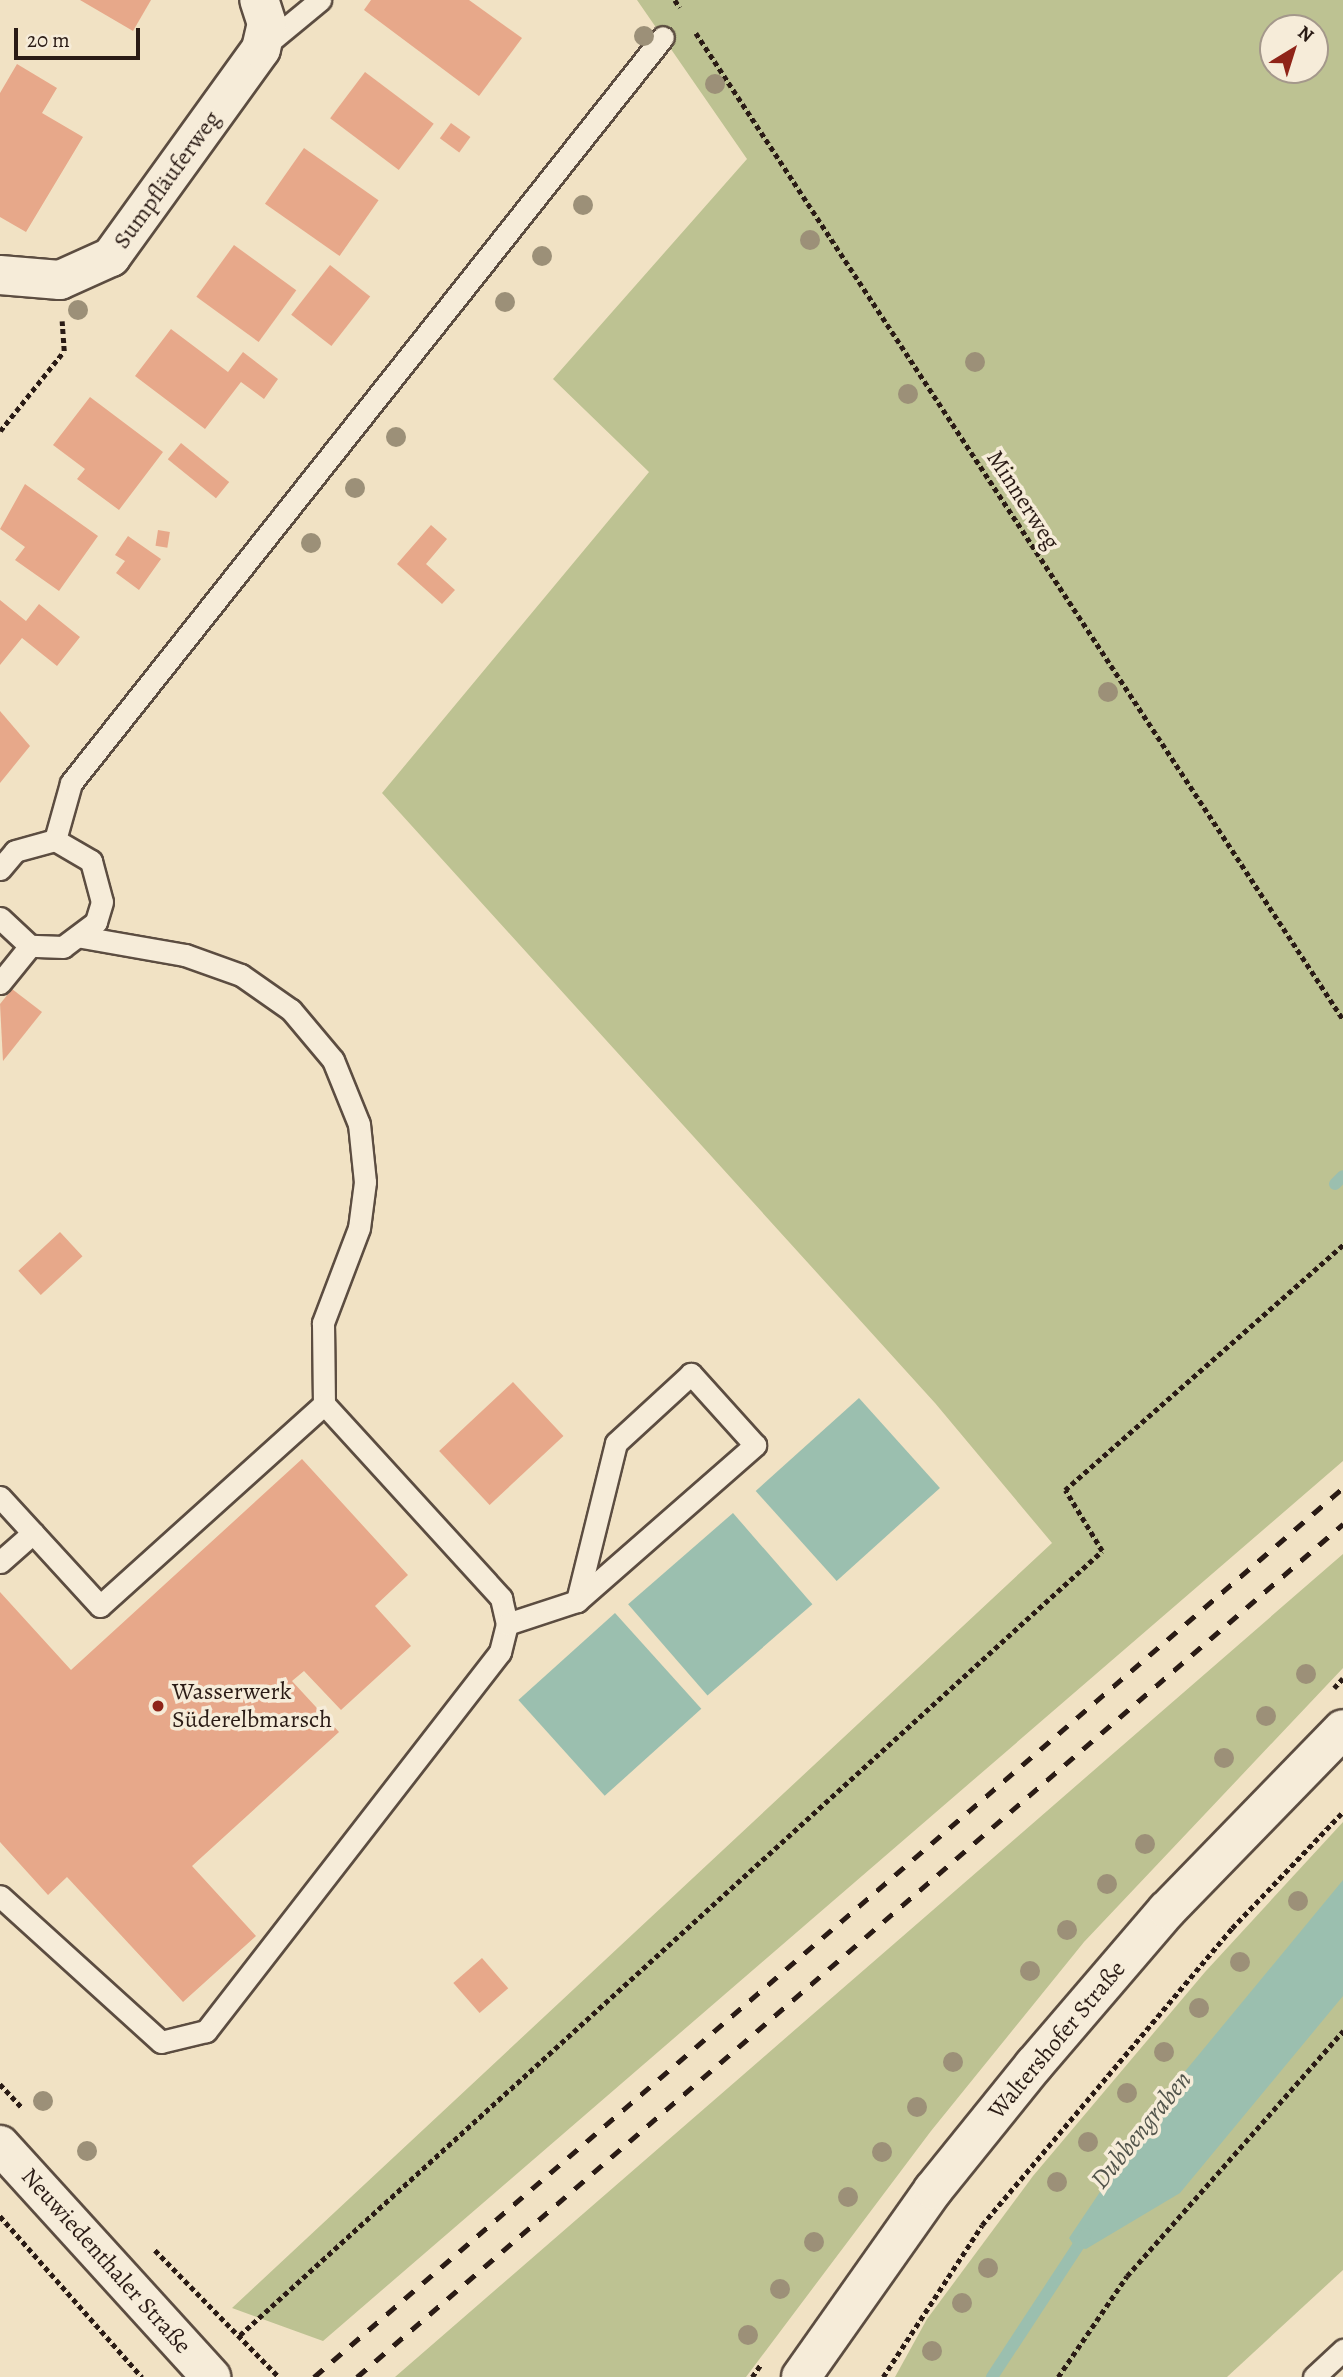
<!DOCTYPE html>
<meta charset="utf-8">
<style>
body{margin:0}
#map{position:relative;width:1343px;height:2377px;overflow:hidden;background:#f1e2c4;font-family:Alegreya,serif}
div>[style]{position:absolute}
.green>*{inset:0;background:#bdc292}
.water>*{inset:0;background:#9bbfaf;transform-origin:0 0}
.stream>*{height:12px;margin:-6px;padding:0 6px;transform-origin:6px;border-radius:6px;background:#9bbfaf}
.building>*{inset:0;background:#e7a88a;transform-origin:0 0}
.path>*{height:4.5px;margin-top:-2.25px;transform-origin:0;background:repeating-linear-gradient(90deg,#2a1b15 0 5px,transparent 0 8.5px)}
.roads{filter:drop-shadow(2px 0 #5c4d41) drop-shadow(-2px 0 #5c4d41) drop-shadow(0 2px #5c4d41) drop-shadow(0 -2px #5c4d41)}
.service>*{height:21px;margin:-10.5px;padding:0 10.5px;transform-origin:10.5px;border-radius:10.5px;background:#f6ecd9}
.minor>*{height:38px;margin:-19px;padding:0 19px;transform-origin:19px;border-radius:19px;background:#f6ecd9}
.tertiary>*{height:38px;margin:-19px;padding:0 19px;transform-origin:19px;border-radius:19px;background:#f6ecd9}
.secondary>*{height:38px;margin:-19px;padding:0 19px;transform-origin:19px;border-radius:19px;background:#f6ecd9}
.rail>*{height:5px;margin-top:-2.5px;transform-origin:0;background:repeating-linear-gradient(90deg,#2a1b15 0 12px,transparent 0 24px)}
.trees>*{width:20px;height:20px;margin:-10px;border-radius:50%;background:#9c9078}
.dots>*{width:19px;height:19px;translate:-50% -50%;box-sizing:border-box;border:4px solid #f6ecd9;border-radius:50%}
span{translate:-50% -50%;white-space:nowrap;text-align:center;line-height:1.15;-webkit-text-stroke:7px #f6ecd9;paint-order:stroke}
.street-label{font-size:24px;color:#2a1b15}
.poi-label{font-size:24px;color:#2a1b15}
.left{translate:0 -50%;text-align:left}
.water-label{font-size:26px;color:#52544b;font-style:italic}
.north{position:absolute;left:1259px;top:14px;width:70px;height:70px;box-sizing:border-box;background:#f6ecd9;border:2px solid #a4988b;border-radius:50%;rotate:38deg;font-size:19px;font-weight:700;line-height:28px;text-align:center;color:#2a1b15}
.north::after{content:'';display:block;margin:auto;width:24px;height:32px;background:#8f2418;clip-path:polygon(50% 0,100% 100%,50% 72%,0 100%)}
.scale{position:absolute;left:14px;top:28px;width:126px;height:32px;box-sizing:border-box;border:4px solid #2a1b15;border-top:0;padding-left:9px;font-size:21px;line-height:24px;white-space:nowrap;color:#2a1b15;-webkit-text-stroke:5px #f6ecd9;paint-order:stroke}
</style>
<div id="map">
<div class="green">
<i style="clip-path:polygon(evenodd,637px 0,1343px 0,1343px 1461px,323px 2341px,232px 2308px,1052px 1543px,935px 1403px,382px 793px,649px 472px,553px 379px,747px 159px,637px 0,1273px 28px,1315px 28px,1315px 70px,1273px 70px,1273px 28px)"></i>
<i style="clip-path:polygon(1343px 1554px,1343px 1668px,1084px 1942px,931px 2131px,746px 2377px,395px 2377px)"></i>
<i style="clip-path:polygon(1343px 1822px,1343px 2270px,1227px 2377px,895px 2377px,927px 2319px,1033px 2176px,1205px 1972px)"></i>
</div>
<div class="water">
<i style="left:859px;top:1398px;width:121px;height:139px;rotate:48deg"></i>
<i style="left:733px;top:1513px;width:121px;height:139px;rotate:49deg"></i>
<i style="left:615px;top:1613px;width:129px;height:130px;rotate:48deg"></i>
<i style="clip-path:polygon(1343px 1880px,1343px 1996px,1180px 2193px,1086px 2249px,1075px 2247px,1069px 2238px,1163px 2098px)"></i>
</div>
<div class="stream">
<i style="left:1335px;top:1184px;width:11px;rotate:-45deg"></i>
<i style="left:992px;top:2377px;width:171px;rotate:-56.7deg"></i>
</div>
<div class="building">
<i style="clip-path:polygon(80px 0,151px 0,133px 31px)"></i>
<i style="clip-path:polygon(371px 0,469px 0,522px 38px,479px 96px,364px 10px)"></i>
<i style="clip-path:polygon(17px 64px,57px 88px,42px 113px,83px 137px,26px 232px,0 217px,0 93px)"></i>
<i style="left:365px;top:72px;width:86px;height:58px;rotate:37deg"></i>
<i style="left:451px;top:123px;width:24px;height:19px;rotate:36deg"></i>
<i style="left:304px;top:148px;width:91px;height:68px;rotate:35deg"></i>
<i style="left:234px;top:245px;width:77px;height:64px;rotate:36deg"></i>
<i style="left:330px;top:265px;width:51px;height:63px;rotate:38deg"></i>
<i style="clip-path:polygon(171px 329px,228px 372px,243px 352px,278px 379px,264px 399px,241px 382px,205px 429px,135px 376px)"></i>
<i style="clip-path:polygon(90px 397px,163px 452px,119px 510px,77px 479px,85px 469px,53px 445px)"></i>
<i style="left:181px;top:443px;width:62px;height:21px;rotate:39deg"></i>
<i style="clip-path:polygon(25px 484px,98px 536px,59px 591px,15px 560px,25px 547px,0 529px)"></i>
<i style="clip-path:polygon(431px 525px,447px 539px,426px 564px,455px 590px,442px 604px,397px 564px)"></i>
<i style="left:158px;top:530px;width:12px;height:16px;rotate:9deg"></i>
<i style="clip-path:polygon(128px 536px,161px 559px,139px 590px,116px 573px,125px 561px,115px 555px)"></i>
<i style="clip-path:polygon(0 600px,26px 621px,39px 604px,80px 637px,57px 666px,22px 638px,0 665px)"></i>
<i style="clip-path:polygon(0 711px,30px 746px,0 783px)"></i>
<i style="clip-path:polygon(12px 989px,42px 1012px,3px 1061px,0 1004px)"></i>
<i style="left:60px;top:1232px;width:33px;height:57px;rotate:47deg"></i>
<i style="left:513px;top:1382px;width:74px;height:101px;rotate:47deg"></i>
<i style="clip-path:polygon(302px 1459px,408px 1575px,375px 1606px,411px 1646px,341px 1710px,304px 1671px,292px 1681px,339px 1732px,192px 1866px,256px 1936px,183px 2002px,67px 1877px,48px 1895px,0 1842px,0 1592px,71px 1670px)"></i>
<i style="left:482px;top:1958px;width:40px;height:38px;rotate:49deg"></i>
</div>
<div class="path">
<i style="left:675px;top:0;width:9px;rotate:58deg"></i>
<i style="left:696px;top:33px;width:1179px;rotate:56.73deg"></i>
<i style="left:0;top:431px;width:102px;rotate:-51.3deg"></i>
<i style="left:64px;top:351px;width:30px;rotate:-94deg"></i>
<i style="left:1334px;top:1688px;width:13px;rotate:-48deg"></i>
<i style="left:0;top:2084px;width:33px;rotate:47deg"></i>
<i style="left:0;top:2216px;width:215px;rotate:48.6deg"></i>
<i style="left:155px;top:2250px;width:177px;rotate:45.7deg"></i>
<i style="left:240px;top:2335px;width:1165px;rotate:-42.29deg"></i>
<i style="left:1102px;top:1551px;width:71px;rotate:-121.2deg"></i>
<i style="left:1065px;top:1490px;width:371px;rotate:-41.4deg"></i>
<i style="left:752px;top:2377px;width:16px;rotate:-55deg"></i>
<i style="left:883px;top:2377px;width:181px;rotate:-56.9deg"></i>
<i style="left:982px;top:2225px;width:388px;rotate:-49.9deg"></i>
<i style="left:1232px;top:1928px;width:161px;rotate:-46.3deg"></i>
<i style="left:1058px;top:2377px;width:122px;rotate:-55.7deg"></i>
<i style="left:1127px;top:2276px;width:327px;rotate:-48.6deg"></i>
</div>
<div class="roads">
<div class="service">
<i style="left:263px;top:47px;width:74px;rotate:-39.5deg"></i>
<i style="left:55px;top:840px;width:59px;rotate:-74.3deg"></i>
<i style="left:71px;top:783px;width:952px;rotate:-51.57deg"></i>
<i style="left:0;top:869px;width:23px;rotate:-50deg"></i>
<i style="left:15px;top:851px;width:41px;rotate:-15.4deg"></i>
<i style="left:55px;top:840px;width:42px;rotate:30.3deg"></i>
<i style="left:91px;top:861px;width:42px;rotate:75deg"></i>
<i style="left:102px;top:902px;width:21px;rotate:107deg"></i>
<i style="left:96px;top:922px;width:41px;rotate:142.9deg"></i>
<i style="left:63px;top:947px;width:33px;rotate:-178deg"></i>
<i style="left:30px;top:946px;width:41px;rotate:-137deg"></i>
<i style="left:82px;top:937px;width:105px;rotate:9.9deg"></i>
<i style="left:185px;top:955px;width:59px;rotate:19.7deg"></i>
<i style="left:241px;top:975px;width:61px;rotate:35deg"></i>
<i style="left:291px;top:1010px;width:65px;rotate:50deg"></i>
<i style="left:333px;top:1060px;width:69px;rotate:67.9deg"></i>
<i style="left:359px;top:1124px;width:58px;rotate:84.1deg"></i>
<i style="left:365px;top:1182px;width:46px;rotate:97.4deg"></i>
<i style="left:359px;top:1228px;width:102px;rotate:110.8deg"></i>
<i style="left:323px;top:1323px;width:81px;rotate:89.3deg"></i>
<i style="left:0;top:983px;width:48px;rotate:-51deg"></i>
<i style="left:0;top:1497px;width:148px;rotate:47.5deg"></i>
<i style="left:100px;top:1606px;width:302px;rotate:-42deg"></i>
<i style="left:324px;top:1404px;width:263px;rotate:47.6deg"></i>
<i style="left:501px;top:1598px;width:27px;rotate:77deg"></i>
<i style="left:507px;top:1624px;width:29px;rotate:104deg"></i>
<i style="left:500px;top:1652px;width:480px;rotate:127.8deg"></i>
<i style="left:206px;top:2031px;width:46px;rotate:166.3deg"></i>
<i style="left:161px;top:2042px;width:217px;rotate:-137.8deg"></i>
<i style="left:0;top:1562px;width:44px;rotate:-41.3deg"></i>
<i style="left:507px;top:1624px;width:74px;rotate:-18.2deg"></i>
<i style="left:577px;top:1601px;width:237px;rotate:-41.2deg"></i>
<i style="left:755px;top:1445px;width:96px;rotate:-132deg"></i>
<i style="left:691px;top:1374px;width:102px;rotate:137.4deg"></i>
<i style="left:616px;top:1443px;width:163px;rotate:103.9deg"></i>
<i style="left:1314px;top:2377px;width:40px;rotate:-43deg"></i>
</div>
<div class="minor">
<i style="left:0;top:275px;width:60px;rotate:4.8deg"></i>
<i style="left:60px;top:280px;width:56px;rotate:-24.3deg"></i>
<i style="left:111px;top:257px;width:256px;rotate:-54.2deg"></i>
<i style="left:261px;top:49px;width:26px;rotate:-77deg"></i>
<i style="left:267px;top:24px;width:25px;rotate:-108deg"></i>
</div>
<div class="tertiary">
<i style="left:0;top:2145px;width:314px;rotate:47.7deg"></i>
</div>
<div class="secondary">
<i style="left:801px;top:2377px;width:229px;rotate:-54.8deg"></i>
<i style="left:933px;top:2190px;width:161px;rotate:-51.1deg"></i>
<i style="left:1034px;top:2065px;width:204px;rotate:-49.4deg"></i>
<i style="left:1167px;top:1910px;width:252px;rotate:-45.8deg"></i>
</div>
</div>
<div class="rail">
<i style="left:314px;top:2377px;width:1360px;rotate:-40.83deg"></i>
<i style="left:357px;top:2377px;width:1304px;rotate:-40.86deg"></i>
</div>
<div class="trees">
<i style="left:644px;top:36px"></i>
<i style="left:715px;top:84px"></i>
<i style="left:583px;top:205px"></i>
<i style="left:810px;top:240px"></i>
<i style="left:542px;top:256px"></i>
<i style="left:505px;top:302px"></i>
<i style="left:78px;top:310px"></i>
<i style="left:975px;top:362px"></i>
<i style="left:908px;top:394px"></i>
<i style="left:396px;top:437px"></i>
<i style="left:355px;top:488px"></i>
<i style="left:311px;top:543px"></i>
<i style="left:1108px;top:692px"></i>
<i style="left:1306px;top:1674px"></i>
<i style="left:1266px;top:1716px"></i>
<i style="left:1224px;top:1758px"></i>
<i style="left:1145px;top:1844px"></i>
<i style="left:1107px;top:1884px"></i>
<i style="left:1298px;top:1901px"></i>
<i style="left:1067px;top:1930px"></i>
<i style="left:1240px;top:1962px"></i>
<i style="left:1030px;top:1971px"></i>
<i style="left:1199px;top:2008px"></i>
<i style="left:1164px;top:2052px"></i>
<i style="left:953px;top:2062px"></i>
<i style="left:1127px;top:2093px"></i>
<i style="left:43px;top:2101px"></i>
<i style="left:917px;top:2107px"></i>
<i style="left:1088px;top:2142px"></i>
<i style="left:87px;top:2151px"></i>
<i style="left:882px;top:2152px"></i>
<i style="left:1057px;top:2182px"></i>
<i style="left:848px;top:2197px"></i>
<i style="left:814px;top:2242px"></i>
<i style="left:988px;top:2268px"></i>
<i style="left:780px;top:2289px"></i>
<i style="left:962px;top:2303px"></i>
<i style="left:748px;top:2335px"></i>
<i style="left:932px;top:2351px"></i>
</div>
<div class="dots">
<i style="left:158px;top:1706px;background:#8f2418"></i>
</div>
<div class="street-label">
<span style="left:167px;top:180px;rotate:-54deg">Sumpfläuferweg</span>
<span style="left:1023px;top:500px;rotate:57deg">Minnerweg</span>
<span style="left:1057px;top:2040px;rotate:-50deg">Waltershofer Straße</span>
<span style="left:106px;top:2261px;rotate:48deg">Neuwiedenthaler Straße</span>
</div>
<div class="poi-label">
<span class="left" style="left:172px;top:1706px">Wasserwerk<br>Süderelbmarsch</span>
</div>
<div class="water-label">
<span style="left:1141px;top:2130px;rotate:-51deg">Dubbengraben</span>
</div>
<div class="north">N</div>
<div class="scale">20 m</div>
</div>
